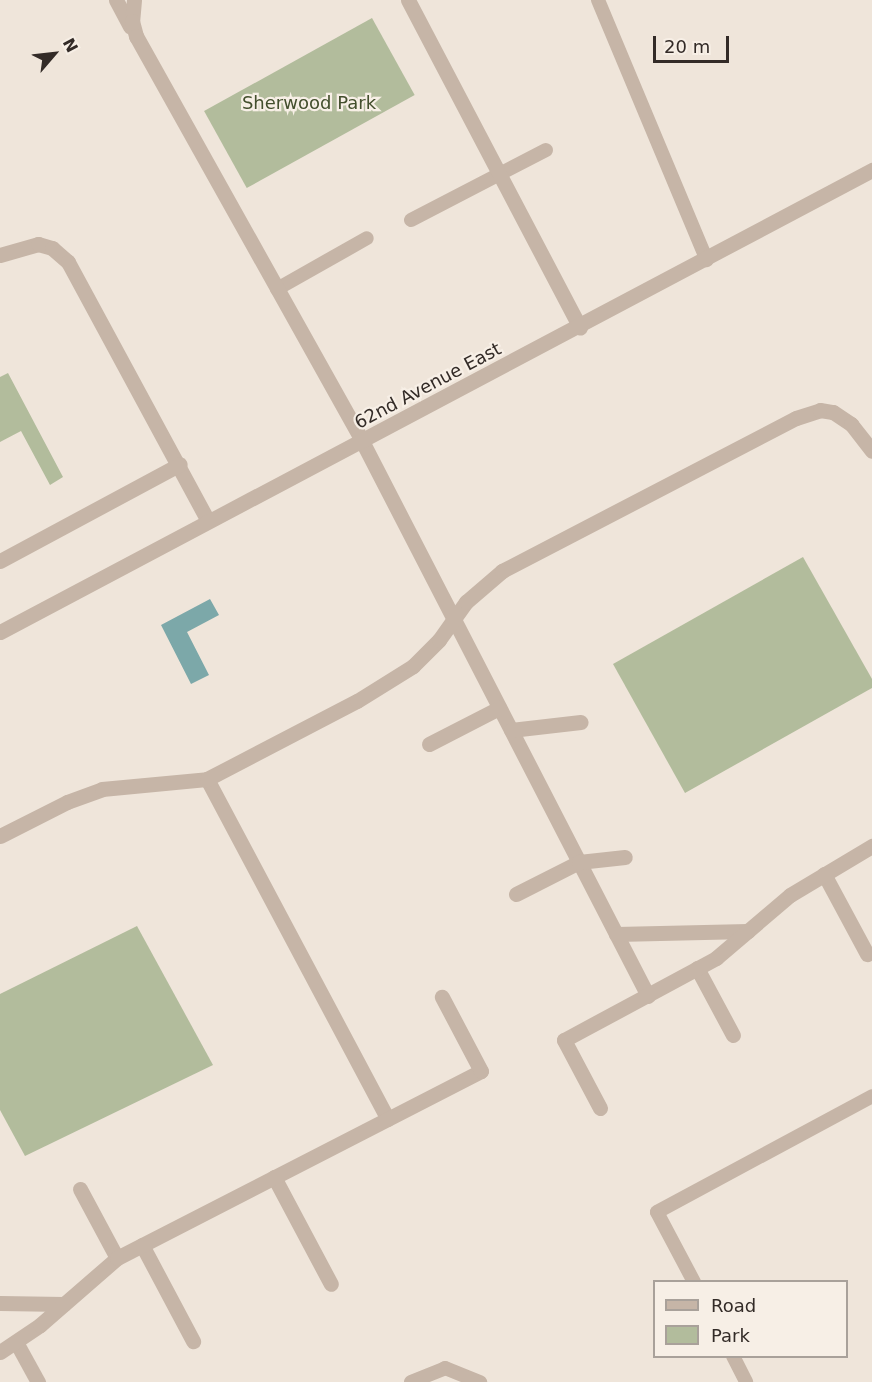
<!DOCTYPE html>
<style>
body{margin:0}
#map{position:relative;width:872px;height:1382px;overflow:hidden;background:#efe5da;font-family:"DejaVu Sans",sans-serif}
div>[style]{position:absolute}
.green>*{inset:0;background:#b2bc9c;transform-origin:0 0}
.water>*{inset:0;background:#7ca8a9}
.lane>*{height:14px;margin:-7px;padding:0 7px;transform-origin:7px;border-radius:7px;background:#c6b5a7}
.street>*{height:15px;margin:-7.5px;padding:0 7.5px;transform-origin:7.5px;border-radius:7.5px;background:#c6b5a7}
span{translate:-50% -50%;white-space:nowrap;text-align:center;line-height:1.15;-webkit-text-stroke:4.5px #f7efe6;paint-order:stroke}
.park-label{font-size:18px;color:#434f2d}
.street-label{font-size:18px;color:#332b27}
.legend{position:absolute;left:653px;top:1280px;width:195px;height:78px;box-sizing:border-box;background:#f7efe6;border:2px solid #a9a19a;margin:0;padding:8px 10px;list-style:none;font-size:18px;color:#332b27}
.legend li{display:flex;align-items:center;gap:12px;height:30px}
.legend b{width:30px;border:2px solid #a9a19a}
.north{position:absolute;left:24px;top:24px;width:60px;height:60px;-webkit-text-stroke:4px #f7efe6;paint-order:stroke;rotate:62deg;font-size:16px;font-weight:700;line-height:24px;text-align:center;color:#332b27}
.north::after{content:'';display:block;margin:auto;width:21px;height:27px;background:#332b27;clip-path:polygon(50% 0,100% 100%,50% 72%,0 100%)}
.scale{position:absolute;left:653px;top:36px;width:76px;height:27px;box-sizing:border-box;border:3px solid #332b27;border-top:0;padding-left:8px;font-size:18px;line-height:21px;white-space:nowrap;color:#332b27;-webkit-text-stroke:4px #f7efe6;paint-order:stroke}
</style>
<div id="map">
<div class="green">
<i style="left:372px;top:18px;width:88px;height:192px;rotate:61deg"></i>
<i style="clip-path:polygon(8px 373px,63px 477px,50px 485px,21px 431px,0 442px,0 377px)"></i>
<i style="clip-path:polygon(803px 557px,872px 679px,872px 688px,685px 793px,613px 664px)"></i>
<i style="clip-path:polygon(137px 926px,213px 1065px,25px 1156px,0 1110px,0 994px)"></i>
</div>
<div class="water">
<i style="clip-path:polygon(210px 599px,219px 615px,187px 632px,209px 675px,191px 684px,161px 625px)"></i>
</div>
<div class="lane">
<i style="left:598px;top:0;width:282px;rotate:67.3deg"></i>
<i style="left:411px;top:220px;width:152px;rotate:-27.4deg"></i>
<i style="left:277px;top:289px;width:103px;rotate:-29.5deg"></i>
<i style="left:694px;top:1282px;width:79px;rotate:-117.9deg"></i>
<i style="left:657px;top:1212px;width:244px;rotate:-28.3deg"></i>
<i style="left:733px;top:1356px;width:29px;rotate:63deg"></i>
<i style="left:411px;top:1382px;width:37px;rotate:-22deg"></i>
<i style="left:445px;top:1368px;width:38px;rotate:22deg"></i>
</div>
<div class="street">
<i style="left:116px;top:0;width:30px;rotate:62deg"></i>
<i style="left:134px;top:0;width:21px;rotate:95deg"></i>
<i style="left:132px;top:21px;width:16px;rotate:75deg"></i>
<i style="left:136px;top:36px;width:466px;rotate:60.8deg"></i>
<i style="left:363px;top:443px;width:622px;rotate:62.73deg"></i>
<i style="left:408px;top:0;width:370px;rotate:62.3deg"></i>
<i style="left:0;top:255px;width:40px;rotate:-16deg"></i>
<i style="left:38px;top:244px;width:15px;rotate:16deg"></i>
<i style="left:52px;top:248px;width:21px;rotate:41deg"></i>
<i style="left:68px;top:262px;width:294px;rotate:61.6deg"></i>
<i style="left:0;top:561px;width:204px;rotate:-28.3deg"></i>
<i style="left:0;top:632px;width:987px;rotate:-27.92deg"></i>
<i style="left:511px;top:730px;width:70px;rotate:-6.5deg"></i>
<i style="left:429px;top:744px;width:79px;rotate:-27.2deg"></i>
<i style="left:207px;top:779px;width:385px;rotate:62deg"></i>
<i style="left:0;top:836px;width:75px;rotate:-26.9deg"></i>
<i style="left:67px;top:802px;width:37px;rotate:-20deg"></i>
<i style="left:102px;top:789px;width:105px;rotate:-5.4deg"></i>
<i style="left:207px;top:779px;width:169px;rotate:-27.5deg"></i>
<i style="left:357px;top:701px;width:66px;rotate:-32deg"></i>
<i style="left:413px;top:666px;width:37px;rotate:-45deg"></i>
<i style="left:439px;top:640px;width:47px;rotate:-54.6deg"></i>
<i style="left:466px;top:602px;width:48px;rotate:-40.7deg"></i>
<i style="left:502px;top:571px;width:331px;rotate:-27.5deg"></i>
<i style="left:796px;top:418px;width:25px;rotate:-18deg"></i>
<i style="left:820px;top:410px;width:13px;rotate:9deg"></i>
<i style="left:833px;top:412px;width:22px;rotate:34deg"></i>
<i style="left:851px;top:424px;width:34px;rotate:52deg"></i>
<i style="left:824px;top:874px;width:91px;rotate:61.7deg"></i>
<i style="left:516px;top:894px;width:71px;rotate:-26.9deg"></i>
<i style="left:579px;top:862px;width:46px;rotate:-6.2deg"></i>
<i style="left:616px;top:934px;width:132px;rotate:-1.3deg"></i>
<i style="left:697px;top:968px;width:76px;rotate:61.8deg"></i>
<i style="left:600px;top:1108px;width:77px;rotate:-117.9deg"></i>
<i style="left:564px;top:1040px;width:173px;rotate:-28.3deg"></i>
<i style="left:716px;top:958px;width:97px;rotate:-40.4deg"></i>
<i style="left:790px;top:895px;width:96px;rotate:-30.9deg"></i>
<i style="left:274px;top:1177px;width:121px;rotate:62deg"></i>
<i style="left:80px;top:1189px;width:78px;rotate:61.8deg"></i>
<i style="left:142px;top:1245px;width:109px;rotate:62deg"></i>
<i style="left:0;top:1303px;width:64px;rotate:0.9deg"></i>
<i style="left:16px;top:1342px;width:46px;rotate:61.2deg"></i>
<i style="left:0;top:1352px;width:48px;rotate:-34deg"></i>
<i style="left:40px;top:1325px;width:102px;rotate:-41deg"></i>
<i style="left:117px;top:1258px;width:409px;rotate:-27.2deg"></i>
<i style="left:481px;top:1071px;width:84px;rotate:-117.8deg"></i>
</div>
<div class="park-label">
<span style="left:309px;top:103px">Sherwood Park</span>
</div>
<div class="street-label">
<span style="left:428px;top:386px;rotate:-28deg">62nd Avenue East</span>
</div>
<ul class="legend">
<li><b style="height:8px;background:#c6b5a7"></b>Road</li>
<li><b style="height:16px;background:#b2bc9c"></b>Park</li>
</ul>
<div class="north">N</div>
<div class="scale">20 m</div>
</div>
